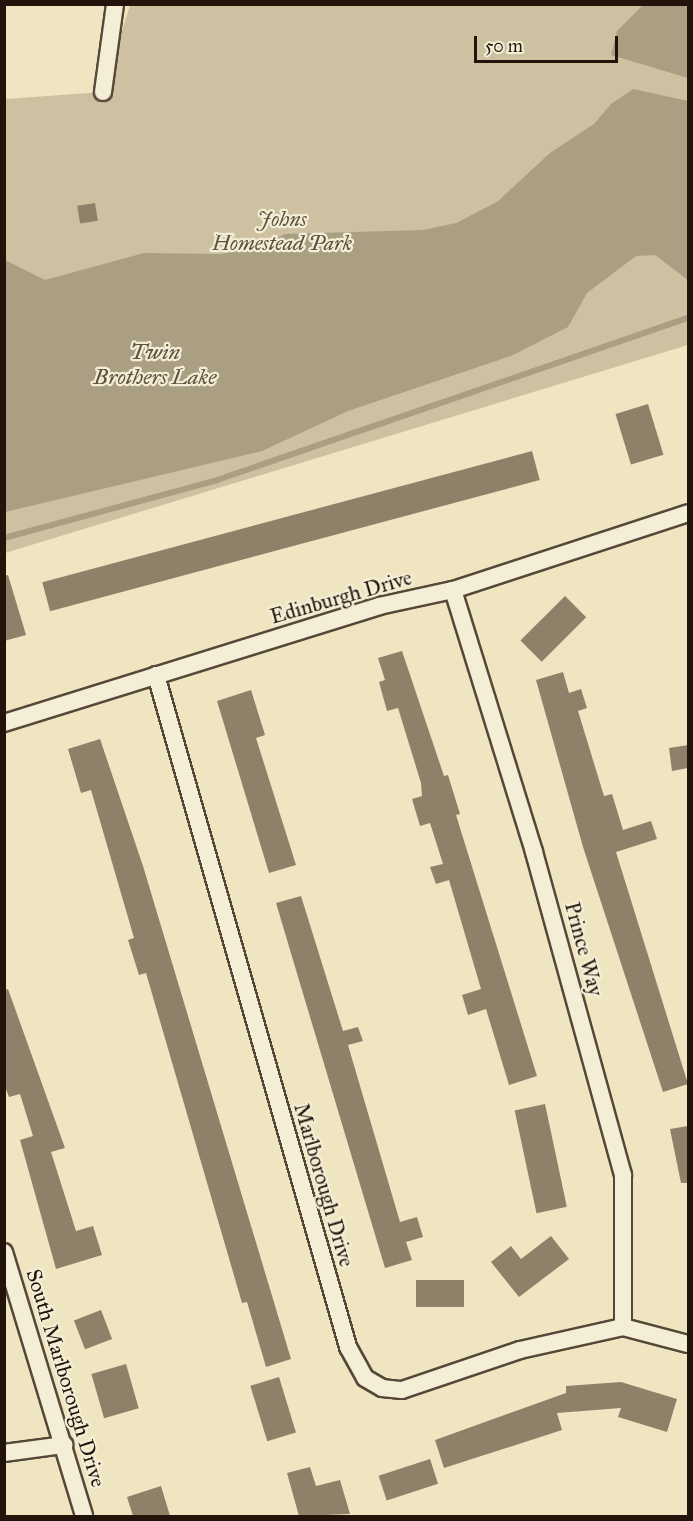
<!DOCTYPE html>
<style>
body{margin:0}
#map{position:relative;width:693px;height:1521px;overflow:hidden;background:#f0e5c1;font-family:"IM FELL Great Primer",serif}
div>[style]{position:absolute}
.green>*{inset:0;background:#cdc1a2}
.water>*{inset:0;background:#aa9e83}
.stream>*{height:6px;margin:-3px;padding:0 3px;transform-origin:3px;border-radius:3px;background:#aa9e83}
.building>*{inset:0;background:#8d816a;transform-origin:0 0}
.roads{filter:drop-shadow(2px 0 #564838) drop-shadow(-2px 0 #564838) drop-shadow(0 2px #564838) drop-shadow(0 -2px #564838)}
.minor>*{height:16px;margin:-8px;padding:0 8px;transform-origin:8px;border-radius:8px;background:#f5eed7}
span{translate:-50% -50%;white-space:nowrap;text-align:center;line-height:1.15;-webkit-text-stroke:4.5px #f5eed7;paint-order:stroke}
.park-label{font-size:21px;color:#5e5140;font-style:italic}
.street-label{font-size:21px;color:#22140b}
.water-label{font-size:22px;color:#5f5241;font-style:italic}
.frame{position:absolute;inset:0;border:6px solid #22140b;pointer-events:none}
.scale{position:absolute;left:474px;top:36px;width:144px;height:27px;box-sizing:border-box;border:3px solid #22140b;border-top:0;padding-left:8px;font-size:18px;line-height:21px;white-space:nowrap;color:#22140b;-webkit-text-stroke:4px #f5eed7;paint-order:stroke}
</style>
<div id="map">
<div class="green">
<i style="clip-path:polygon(130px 5px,688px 5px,688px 345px,5px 553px,5px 99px,103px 92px)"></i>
</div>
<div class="water">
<i style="clip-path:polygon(643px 5px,688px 5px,688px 78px,611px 55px,617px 31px)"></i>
<i style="clip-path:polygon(633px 89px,688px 101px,688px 280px,655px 255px,636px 256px,587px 293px,568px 327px,511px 356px,348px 411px,262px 451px,5px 512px,5px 260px,45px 280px,144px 253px,221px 254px,258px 247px,285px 234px,423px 230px,456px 223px,497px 202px,550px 153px,594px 124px,611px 104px)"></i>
</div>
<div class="stream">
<i style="left:4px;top:538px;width:221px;rotate:-15.2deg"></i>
<i style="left:217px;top:480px;width:498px;rotate:-19deg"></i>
</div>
<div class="building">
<i style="left:95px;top:203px;width:18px;height:18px;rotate:81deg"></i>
<i style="left:648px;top:404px;width:53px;height:34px;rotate:73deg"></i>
<i style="left:532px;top:451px;width:30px;height:507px;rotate:75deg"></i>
<i style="clip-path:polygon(8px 575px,26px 635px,4px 641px,4px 576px)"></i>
<i style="left:565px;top:596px;width:30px;height:63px;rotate:45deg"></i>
<i style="clip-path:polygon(402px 651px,444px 776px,448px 775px,460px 814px,456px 815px,537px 1076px,509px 1085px,486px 1009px,468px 1015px,462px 995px,481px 989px,449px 880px,436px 884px,430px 867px,443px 864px,430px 823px,420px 826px,412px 799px,422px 796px,421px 783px,398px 708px,387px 711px,379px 682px,385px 680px,378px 658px)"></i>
<i style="clip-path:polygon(563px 672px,569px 693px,581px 689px,587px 708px,578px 711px,604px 796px,612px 794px,623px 830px,651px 821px,657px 839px,616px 852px,688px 1084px,663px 1092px,583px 847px,536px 680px)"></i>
<i style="clip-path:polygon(251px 690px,265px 735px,256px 738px,296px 865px,269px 873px,217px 701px)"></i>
<i style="clip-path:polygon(100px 739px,143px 866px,291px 1359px,266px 1367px,247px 1302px,242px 1303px,146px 973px,139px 975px,128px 940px,134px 938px,91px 790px,81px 793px,68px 749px)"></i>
<i style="clip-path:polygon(688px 745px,688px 768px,672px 771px,669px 748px)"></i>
<i style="clip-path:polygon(301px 896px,343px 1031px,358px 1027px,363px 1041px,348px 1045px,400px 1222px,417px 1217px,423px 1237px,406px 1242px,412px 1260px,385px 1268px,276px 903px)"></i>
<i style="clip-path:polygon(8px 989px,65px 1148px,51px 1152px,76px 1231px,93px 1226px,102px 1255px,56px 1269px,20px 1140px,33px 1136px,20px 1094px,9px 1097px,4px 1084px,4px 990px)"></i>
<i style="left:545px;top:1104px;width:105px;height:31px;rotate:78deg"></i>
<i style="clip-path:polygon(688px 1126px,688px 1183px,681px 1183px,670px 1129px)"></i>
<i style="clip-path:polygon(551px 1236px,569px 1259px,519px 1297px,491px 1262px,511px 1246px,521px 1259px)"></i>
<i style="left:416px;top:1280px;width:48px;height:27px"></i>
<i style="left:101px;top:1310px;width:31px;height:29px;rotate:69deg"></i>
<i style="left:126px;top:1364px;width:46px;height:36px;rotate:74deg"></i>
<i style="left:279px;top:1377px;width:58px;height:30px;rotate:73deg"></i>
<i style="clip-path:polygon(621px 1382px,677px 1399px,667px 1432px,618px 1417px,621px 1408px,557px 1413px,562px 1430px,444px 1468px,435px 1440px,566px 1393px,566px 1386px)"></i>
<i style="left:430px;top:1459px;width:26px;height:54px;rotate:72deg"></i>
<i style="clip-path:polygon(310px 1467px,316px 1486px,340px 1480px,350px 1514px,299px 1516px,287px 1473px)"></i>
<i style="clip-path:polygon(161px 1486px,170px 1516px,133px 1516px,127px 1497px)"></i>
</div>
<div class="roads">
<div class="minor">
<i style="left:103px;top:92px;width:89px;rotate:-82.2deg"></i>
<i style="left:453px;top:590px;width:274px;rotate:72.8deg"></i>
<i style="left:534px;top:852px;width:335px;rotate:74.6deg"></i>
<i style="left:623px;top:1175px;width:152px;rotate:90deg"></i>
<i style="left:156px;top:675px;width:699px;rotate:74.05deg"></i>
<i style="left:348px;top:1347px;width:35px;rotate:61deg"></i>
<i style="left:365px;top:1378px;width:20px;rotate:30deg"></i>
<i style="left:382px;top:1388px;width:20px;rotate:6deg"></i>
<i style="left:402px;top:1390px;width:125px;rotate:-18.7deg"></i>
<i style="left:520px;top:1350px;width:106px;rotate:-12.6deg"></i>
<i style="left:623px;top:1327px;width:67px;rotate:14.7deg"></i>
<i style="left:4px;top:723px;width:393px;rotate:-17.3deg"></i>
<i style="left:379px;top:606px;width:76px;rotate:-12.2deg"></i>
<i style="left:453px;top:590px;width:247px;rotate:-18.1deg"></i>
<i style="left:4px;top:1252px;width:276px;rotate:73.1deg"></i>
<i style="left:4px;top:1453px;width:61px;rotate:-7.6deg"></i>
</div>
</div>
<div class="park-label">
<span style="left:282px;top:231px">Johns<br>Homestead Park</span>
</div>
<div class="street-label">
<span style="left:341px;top:597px;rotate:-16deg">Edinburgh Drive</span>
<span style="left:584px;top:949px;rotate:75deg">Prince Way</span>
<span style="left:324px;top:1185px;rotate:74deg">Marlborough Drive</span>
<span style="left:66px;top:1378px;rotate:73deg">South Marlborough Drive</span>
</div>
<div class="water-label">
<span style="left:155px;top:364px">Twin<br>Brothers Lake</span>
</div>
<div class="frame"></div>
<div class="scale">50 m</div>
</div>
